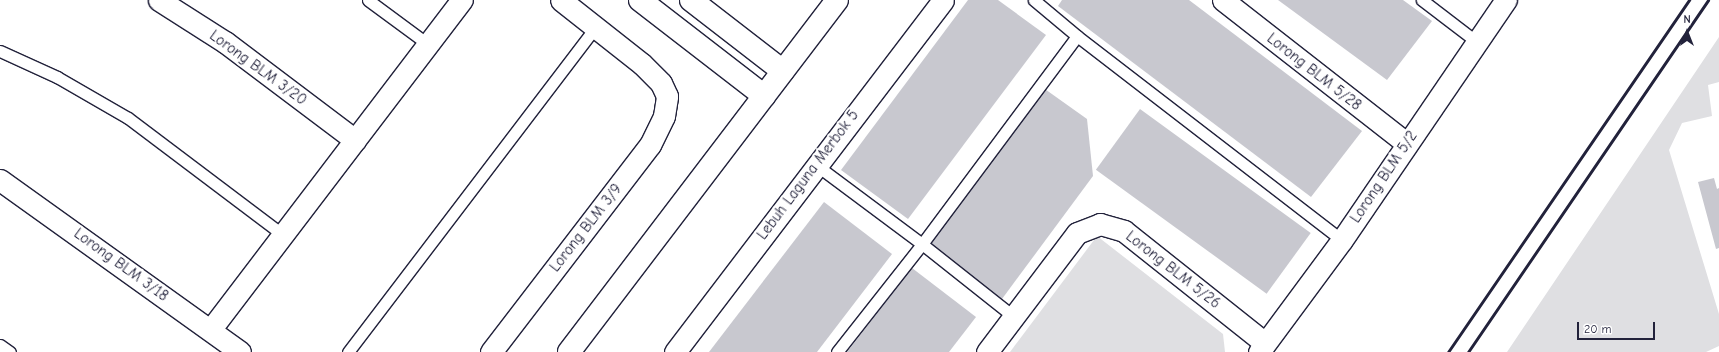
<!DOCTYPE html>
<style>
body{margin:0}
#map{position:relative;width:1719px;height:352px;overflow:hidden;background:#fff;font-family:"Comic Neue",sans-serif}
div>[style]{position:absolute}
.green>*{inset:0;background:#dfdfe2}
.building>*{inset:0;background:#c8c8cf;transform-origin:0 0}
.roads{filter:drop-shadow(1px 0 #22223b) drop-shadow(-1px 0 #22223b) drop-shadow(0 1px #22223b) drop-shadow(0 -1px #22223b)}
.service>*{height:11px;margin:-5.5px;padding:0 5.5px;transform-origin:5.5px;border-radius:5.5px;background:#fff}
.minor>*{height:21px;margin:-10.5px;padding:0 10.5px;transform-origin:10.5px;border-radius:10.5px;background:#fff}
.tertiary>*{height:22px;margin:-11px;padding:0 11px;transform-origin:11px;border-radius:11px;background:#fff}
.rail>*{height:3px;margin:-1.5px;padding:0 1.5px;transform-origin:1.5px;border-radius:1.5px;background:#22223b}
span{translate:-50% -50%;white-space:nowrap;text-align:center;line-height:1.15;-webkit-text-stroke:4px #fff;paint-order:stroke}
.street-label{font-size:15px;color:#22223b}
.north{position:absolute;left:1667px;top:12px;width:40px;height:40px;-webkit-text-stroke:3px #fff;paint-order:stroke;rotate:0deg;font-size:11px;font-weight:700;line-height:16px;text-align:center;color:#22223b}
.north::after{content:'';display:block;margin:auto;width:14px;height:18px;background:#22223b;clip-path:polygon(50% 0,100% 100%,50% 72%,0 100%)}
.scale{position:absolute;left:1577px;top:322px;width:78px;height:18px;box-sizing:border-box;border:2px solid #22223b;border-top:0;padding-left:5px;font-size:12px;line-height:14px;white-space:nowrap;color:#22223b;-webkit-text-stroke:3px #fff;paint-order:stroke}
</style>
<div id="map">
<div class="green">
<i style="clip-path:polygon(1719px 37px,1719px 82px,1708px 85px,1712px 116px,1682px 123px,1669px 150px,1719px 314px,1719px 346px,1706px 352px,1507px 352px)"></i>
<i style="clip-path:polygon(1097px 236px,1223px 334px,1225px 352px,1010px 352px)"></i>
</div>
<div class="building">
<i style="clip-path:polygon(968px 0,998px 0,1046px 35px,908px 219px,841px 170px)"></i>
<i style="clip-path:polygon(1062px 0,1189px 0,1362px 131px,1311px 197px,1058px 6px)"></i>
<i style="clip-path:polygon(1278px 0,1403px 0,1432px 21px,1387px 80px)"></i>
<i style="clip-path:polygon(1042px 87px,1087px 119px,1093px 176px,1002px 299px,926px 244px)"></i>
<i style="left:1140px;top:109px;width:211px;height:75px;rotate:36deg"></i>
<i style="clip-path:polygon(1714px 178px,1717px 189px,1719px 188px,1719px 248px,1716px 249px,1698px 182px)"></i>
<i style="clip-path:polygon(824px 202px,892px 254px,817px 352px,709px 352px)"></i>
<i style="clip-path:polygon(912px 268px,976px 317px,949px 352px,847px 352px)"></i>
</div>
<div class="roads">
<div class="service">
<i style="left:368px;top:0;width:76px;rotate:36.4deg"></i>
<i style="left:1034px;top:0;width:56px;rotate:39.9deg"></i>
<i style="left:1422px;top:0;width:69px;rotate:37.4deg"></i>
<i style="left:0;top:51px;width:63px;rotate:24.5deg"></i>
<i style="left:57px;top:77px;width:82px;rotate:30deg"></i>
<i style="left:128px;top:118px;width:194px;rotate:37deg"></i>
<i style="left:816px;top:165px;width:132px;rotate:36.7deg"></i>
<i style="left:922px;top:244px;width:117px;rotate:38.4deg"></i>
<i style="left:0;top:345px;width:12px;rotate:35deg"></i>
<i style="left:348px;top:352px;width:407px;rotate:-52.7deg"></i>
<i style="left:837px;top:352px;width:137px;rotate:-51.8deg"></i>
<i style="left:922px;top:244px;width:259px;rotate:-53.3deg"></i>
<i style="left:1077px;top:36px;width:334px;rotate:37.6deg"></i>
</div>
<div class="minor">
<i style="left:159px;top:0;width:78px;rotate:32.5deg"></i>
<i style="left:225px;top:42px;width:163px;rotate:37deg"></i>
<i style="left:1223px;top:0;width:232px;rotate:38deg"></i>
<i style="left:0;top:180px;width:295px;rotate:35.6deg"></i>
<i style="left:211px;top:329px;width:414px;rotate:-52.7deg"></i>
<i style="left:491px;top:352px;width:261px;rotate:-52.5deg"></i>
<i style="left:650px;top:145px;width:32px;rotate:-64deg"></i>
<i style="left:664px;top:116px;width:20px;rotate:-81deg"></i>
<i style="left:667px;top:96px;width:14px;rotate:-115deg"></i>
<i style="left:661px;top:83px;width:27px;rotate:-135deg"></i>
<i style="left:642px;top:64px;width:103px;rotate:-141.7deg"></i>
<i style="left:675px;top:352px;width:442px;rotate:-52.7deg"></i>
<i style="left:987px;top:352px;width:149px;rotate:-52.9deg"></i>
<i style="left:1077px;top:233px;width:25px;rotate:-21deg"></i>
<i style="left:1100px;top:224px;width:25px;rotate:16deg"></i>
<i style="left:1124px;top:231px;width:180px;rotate:38.5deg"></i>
<i style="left:1259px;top:352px;width:139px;rotate:-53.5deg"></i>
<i style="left:1342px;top:240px;width:291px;rotate:-55.7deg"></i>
</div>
<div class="tertiary">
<i style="left:640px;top:0;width:157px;rotate:37.7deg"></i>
<i style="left:691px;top:0;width:116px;rotate:37.7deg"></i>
<i style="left:569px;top:352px;width:442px;rotate:-52.7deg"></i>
</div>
</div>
<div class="rail">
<i style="left:1448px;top:352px;width:427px;rotate:-55.6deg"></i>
<i style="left:1468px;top:352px;width:426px;rotate:-55.7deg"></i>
</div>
<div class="street-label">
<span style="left:258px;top:68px;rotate:36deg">Lorong BLM 3/20</span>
<span style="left:1314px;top:72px;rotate:38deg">Lorong BLM 5/28</span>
<span style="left:808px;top:175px;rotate:-53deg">Lebuh Laguna Merbok 5</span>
<span style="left:1384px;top:177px;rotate:-56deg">Lorong BLM 5/2</span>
<span style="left:586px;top:228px;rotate:-52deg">Lorong BLM 3/9</span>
<span style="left:121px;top:265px;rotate:36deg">Lorong BLM 3/18</span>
<span style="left:1173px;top:270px;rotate:38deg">Lorong BLM 5/26</span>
</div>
<div class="north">N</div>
<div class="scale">20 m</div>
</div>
